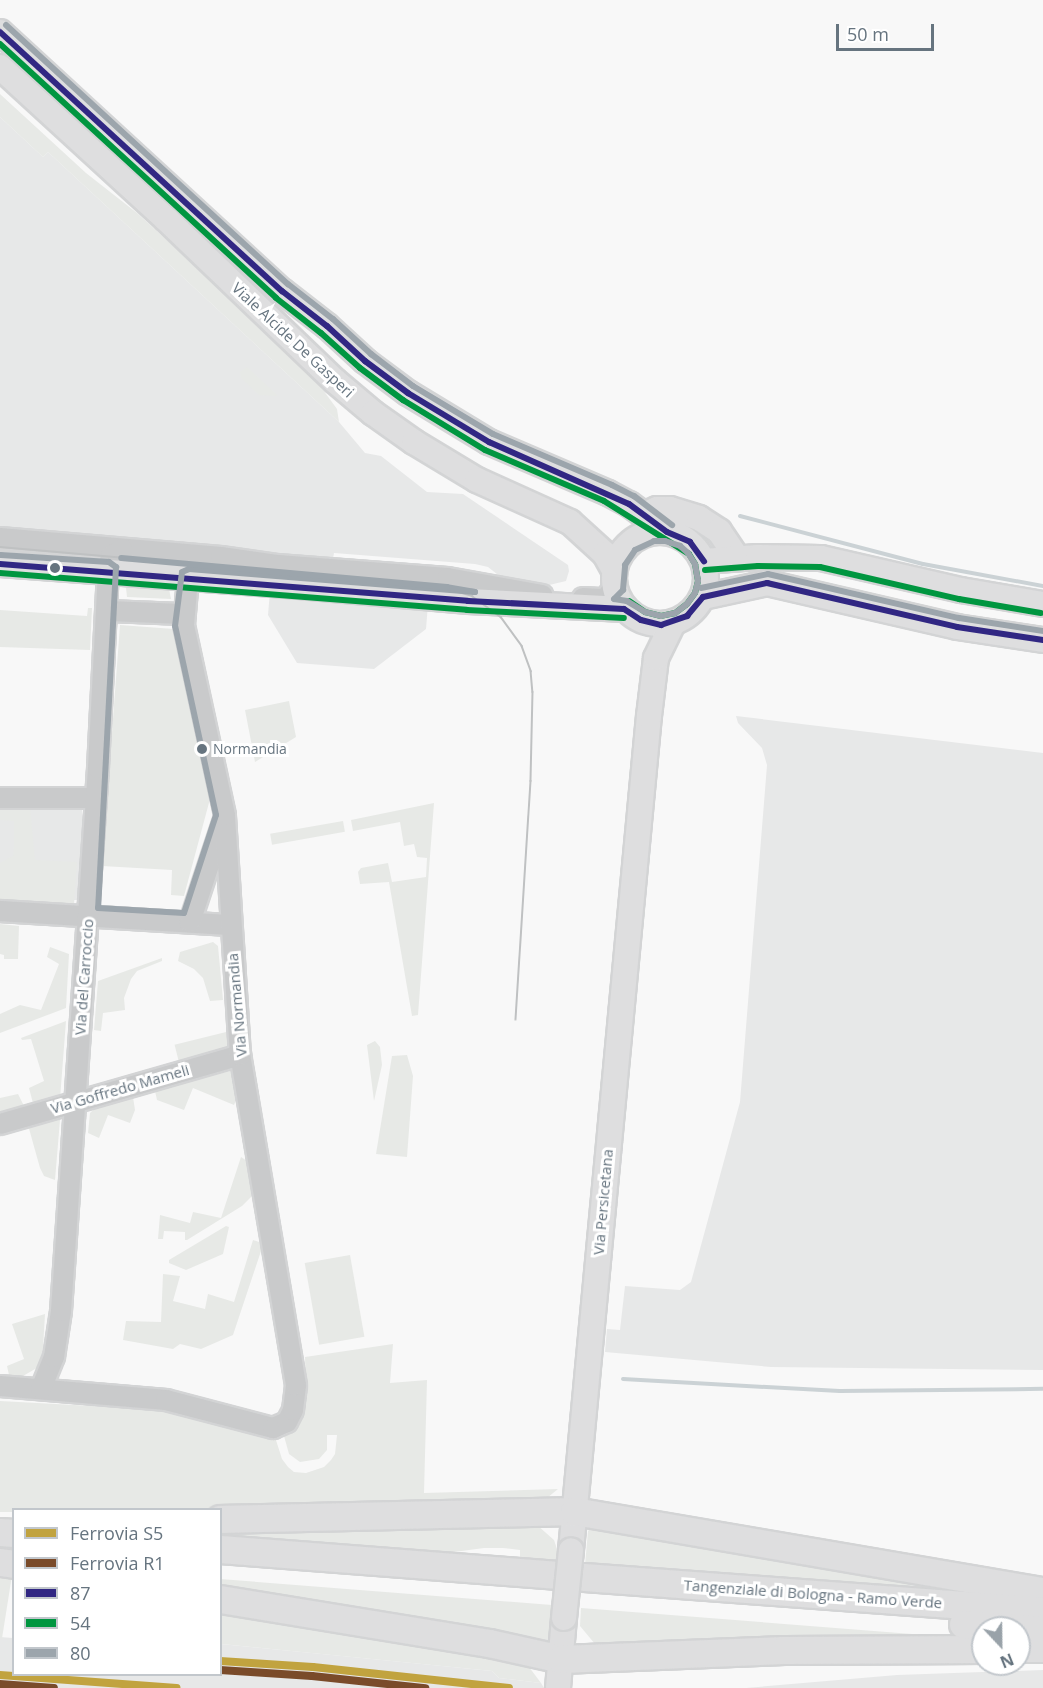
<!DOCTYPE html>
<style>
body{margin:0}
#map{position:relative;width:1043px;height:1688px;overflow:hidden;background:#f8f8f8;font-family:"Open Sans",sans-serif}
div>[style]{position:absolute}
.built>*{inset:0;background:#e7e8e8;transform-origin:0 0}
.green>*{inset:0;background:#e7e9e6;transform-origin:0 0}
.stream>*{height:4px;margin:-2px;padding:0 2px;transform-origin:2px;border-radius:2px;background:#cbd2d5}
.highway-tunnel>*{height:27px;margin-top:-13.5px;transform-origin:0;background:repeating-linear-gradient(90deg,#d4d7da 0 27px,transparent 0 41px)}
.roads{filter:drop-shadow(2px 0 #d3d4d5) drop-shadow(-2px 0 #d3d4d5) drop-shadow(0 2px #d3d4d5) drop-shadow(0 -2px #d3d4d5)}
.minor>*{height:20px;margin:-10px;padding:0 10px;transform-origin:10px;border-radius:10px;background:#c9cacb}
.major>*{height:24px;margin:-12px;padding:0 12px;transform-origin:12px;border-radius:12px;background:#dededf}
.major>.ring{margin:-12px;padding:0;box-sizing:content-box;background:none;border:24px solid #dededf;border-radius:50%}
.highway>*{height:27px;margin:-13.5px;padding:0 13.5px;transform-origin:13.5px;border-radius:13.5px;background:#dededf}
.tram>*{height:1.5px;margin:-0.75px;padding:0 0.75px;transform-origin:0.75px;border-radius:0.75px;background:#bfc1c2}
.bridges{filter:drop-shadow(2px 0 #d3d4d5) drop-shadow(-2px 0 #d3d4d5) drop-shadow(0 2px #d3d4d5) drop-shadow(0 -2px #d3d4d5)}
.major-bridge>*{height:24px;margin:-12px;padding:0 12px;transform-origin:12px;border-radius:12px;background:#dededf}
.bus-1>*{height:6px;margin:-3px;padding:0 3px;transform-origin:3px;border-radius:3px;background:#312783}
.bus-2>*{height:6px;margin:-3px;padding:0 3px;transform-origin:3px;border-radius:3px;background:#009640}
.bus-3>*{height:6px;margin:-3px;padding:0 3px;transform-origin:3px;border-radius:3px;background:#9ca5ac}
.rail-1>*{height:8px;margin:-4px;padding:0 4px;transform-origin:4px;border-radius:4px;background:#c1a33f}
.rail-2>*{height:8px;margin:-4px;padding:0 4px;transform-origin:4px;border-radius:4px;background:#7a4b2a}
.dots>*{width:16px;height:16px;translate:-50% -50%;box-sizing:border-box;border:3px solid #fff;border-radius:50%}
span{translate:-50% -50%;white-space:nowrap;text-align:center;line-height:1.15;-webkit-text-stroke:6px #fff;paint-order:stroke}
.bus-label{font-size:14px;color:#66747f}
.left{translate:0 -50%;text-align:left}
.street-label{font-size:15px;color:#66747f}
.legend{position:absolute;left:12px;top:1508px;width:210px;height:168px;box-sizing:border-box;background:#fff;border:2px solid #c2c7cc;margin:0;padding:8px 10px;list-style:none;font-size:18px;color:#66747f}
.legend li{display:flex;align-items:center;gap:12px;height:30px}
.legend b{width:30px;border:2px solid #c2c7cc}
.north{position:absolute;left:971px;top:1616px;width:60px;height:60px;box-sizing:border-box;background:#fff;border:2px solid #c2c7cc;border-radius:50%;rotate:158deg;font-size:16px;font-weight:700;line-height:24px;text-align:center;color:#66747f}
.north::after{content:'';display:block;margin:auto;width:21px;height:27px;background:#99a2a9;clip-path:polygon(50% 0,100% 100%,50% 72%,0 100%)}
.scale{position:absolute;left:836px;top:24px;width:98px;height:27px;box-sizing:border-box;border:3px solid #66747f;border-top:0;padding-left:8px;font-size:18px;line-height:21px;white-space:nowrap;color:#66747f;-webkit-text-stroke:4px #fff;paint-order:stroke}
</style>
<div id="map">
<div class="built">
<i style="clip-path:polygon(0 117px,43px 157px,48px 152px,339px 422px,365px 453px,381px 456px,427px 492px,463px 494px,568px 565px,569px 571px,566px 581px,545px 586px,502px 578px,488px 567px,475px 564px,334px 553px,332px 564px,0 532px)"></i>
<i style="clip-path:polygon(270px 591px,428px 604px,426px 629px,374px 669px,297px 663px,268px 615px)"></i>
<i style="clip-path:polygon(736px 716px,1043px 753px,1043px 1370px,771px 1367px,605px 1352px,607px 1329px,620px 1330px,625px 1286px,680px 1290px,691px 1282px,740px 1102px,767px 765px,762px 748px,738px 723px)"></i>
<i style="left:0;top:808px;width:82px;height:92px"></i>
<i style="clip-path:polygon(0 1637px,13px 1638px,14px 1674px,220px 1674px,221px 1644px,492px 1671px,499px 1678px,541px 1683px,544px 1688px,0 1688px)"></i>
<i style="clip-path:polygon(1043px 1670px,1043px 1688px,746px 1688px,897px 1675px)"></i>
</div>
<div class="green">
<i style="clip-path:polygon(0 94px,86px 173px,137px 213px,267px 331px,315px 379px,337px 409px,339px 422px,48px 152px,43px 157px,0 117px)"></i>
<i style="clip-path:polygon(247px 367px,277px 395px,277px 396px,259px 395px,241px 378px,240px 372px)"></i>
<i style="clip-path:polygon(129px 586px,169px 589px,171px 599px,127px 597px,126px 588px)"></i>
<i style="clip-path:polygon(88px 608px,92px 608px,90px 650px,0 647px,0 610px,87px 616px)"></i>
<i style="clip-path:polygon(120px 625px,174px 629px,209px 771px,210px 799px,184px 896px,171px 895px,172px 870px,102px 866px)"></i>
<i style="clip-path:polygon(289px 701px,296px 737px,255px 762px,245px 710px)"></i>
<i style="clip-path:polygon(434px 803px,418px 1015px,412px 1016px,389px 882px,360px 884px,358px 872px,361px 868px,388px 863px,392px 882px,426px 877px,427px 858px,417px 857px,414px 844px,404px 846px,400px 822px,353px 831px,351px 820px)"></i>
<i style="clip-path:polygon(0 808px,30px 808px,35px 860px,77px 862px,74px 904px,0 900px,0 863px,13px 856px,14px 843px,14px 821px,0 820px)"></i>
<i style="left:343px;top:821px;width:11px;height:74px;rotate:80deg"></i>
<i style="clip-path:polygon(0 924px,19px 926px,18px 959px,4px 959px,4px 955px,0 954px)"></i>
<i style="clip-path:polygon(213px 942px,218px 946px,223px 1000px,210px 1001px,203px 978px,194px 969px,178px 961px,180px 952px)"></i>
<i style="clip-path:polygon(50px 947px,69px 954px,66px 1008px,0 1033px,0 1014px,20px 1005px,41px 1010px,59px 964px,47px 957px)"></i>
<i style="clip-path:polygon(162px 958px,162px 961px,137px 971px,131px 979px,124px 998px,125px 1010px,103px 1013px,101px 1031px,94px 1030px,98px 981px)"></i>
<i style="clip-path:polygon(66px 1021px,60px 1099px,34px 1107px,29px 1088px,44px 1081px,31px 1039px,22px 1040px,21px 1038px)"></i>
<i style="left:226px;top:1032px;width:21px;height:53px;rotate:76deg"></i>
<i style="clip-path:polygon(375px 1041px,380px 1047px,382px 1065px,374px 1101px,367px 1045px)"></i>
<i style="clip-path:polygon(407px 1055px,413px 1076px,407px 1157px,376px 1154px,392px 1056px)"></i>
<i style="clip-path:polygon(237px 1069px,240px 1091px,234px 1105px,193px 1088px,184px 1110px,157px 1100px,155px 1091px)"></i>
<i style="clip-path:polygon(18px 1094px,24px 1106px,15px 1108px,17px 1112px,0 1116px,0 1098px)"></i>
<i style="clip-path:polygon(133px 1097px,135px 1110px,130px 1123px,108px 1115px,99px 1138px,88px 1133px,90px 1113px,95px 1108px)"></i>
<i style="clip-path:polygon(59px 1117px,60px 1120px,55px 1180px,44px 1176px,40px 1168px,28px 1125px)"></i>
<i style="clip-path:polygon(241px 1157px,247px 1161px,252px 1196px,242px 1206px,187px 1240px,185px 1240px,185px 1232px,164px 1231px,163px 1239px,158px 1239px,160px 1215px,190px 1223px,193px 1212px,221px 1218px)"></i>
<i style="clip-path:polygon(226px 1226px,229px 1227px,223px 1254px,186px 1270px,169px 1263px,169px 1260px)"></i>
<i style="clip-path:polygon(253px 1240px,259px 1242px,262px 1248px,233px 1335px,201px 1349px,180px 1344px,173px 1349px,123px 1340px,126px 1321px,161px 1322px,163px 1274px,180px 1276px,173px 1301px,205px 1309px,208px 1294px,234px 1302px)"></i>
<i style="left:350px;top:1255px;width:83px;height:46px;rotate:80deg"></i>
<i style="clip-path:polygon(45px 1314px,42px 1365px,23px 1376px,12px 1377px,9px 1375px,7px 1366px,24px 1359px,12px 1324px)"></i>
<i style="clip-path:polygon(393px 1344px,390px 1383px,427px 1380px,424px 1493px,558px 1489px,547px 1498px,220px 1510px,14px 1510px,13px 1512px,0 1512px,0 1401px,167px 1410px,240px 1430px,245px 1427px,275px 1437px,282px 1459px,288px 1467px,294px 1472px,306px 1473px,324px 1467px,331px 1460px,335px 1454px,337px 1435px,327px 1435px,327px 1450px,319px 1459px,300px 1462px,289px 1454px,284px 1436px,303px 1409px,306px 1391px,305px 1357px)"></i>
<i style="clip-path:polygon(537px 1525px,554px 1540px,557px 1549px,556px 1563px,520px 1559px,520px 1550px,503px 1548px,484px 1548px,439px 1554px,221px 1537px,220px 1526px)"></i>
<i style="clip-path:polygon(593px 1526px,977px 1589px,979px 1595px,585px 1565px,588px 1531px)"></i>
<i style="left:0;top:1568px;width:13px;height:69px;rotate:9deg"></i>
<i style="clip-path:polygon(220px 1579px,552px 1605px,549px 1643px,221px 1591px)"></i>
<i style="clip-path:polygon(220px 1606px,526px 1663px,541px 1683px,499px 1678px,492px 1671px,221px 1644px)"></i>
<i style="clip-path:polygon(581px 1608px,976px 1639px,595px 1644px,580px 1626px)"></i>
</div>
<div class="stream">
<i style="left:740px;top:516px;width:189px;rotate:14.7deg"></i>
<i style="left:923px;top:564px;width:122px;rotate:10.4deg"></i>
<i style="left:623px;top:1379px;width:217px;rotate:3.2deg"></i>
<i style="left:840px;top:1391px;width:203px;rotate:-0.6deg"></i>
</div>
<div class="highway-tunnel">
<i style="left:553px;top:1592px;width:29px;rotate:4deg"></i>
</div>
<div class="roads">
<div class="minor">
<i style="left:0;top:538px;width:222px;rotate:4.9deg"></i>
<i style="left:221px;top:557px;width:58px;rotate:8deg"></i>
<i style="left:278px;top:565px;width:170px;rotate:4.4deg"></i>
<i style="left:448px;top:578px;width:96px;rotate:10.3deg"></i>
<i style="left:583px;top:598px;width:22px;rotate:3deg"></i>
<i style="left:605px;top:599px;width:14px;rotate:-51deg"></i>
<i style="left:107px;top:611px;width:76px;rotate:2.3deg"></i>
<i style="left:0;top:798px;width:96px"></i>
<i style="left:0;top:911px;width:231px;rotate:3.5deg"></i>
<i style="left:190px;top:922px;width:104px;rotate:-71.6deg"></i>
<i style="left:0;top:1124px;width:250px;rotate:-16deg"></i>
<i style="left:0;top:1386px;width:167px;rotate:4.8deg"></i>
<i style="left:166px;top:1400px;width:111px;rotate:14.7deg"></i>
<i style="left:273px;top:1428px;width:15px;rotate:-23deg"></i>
<i style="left:287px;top:1422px;width:13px;rotate:-63deg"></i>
<i style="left:293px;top:1410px;width:25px;rotate:-83deg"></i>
<i style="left:296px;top:1385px;width:335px;rotate:-99.6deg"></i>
<i style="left:240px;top:1055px;width:240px;rotate:-93.6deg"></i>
<i style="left:225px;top:815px;width:194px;rotate:-102.2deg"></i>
<i style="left:184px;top:625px;width:47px;rotate:-85.1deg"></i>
<i style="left:41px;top:1389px;width:35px;rotate:-68deg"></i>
<i style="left:54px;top:1357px;width:47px;rotate:-81.3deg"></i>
<i style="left:61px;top:1311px;width:544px;rotate:-86.1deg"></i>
<i style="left:98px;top:768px;width:197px;rotate:-87.1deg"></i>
<i style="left:108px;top:571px;width:15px;rotate:-79deg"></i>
<i style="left:111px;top:556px;width:13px;rotate:-32deg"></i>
</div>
<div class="major">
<i style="left:0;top:32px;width:383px;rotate:42.6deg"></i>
<i style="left:282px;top:291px;width:57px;rotate:37.9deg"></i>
<i style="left:327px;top:326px;width:52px;rotate:42.6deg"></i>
<i style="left:365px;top:361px;width:54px;rotate:36.7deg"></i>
<i style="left:408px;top:393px;width:95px;rotate:31.2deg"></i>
<i style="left:489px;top:442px;width:129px;rotate:23.2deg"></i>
<i style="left:608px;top:493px;width:24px;rotate:28deg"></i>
<i style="left:629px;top:504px;width:47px;rotate:36.4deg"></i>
<i style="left:0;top:67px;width:225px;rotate:42.5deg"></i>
<i style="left:166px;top:219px;width:234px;rotate:43.8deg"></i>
<i style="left:335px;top:381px;width:50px;rotate:40.1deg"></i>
<i style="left:373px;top:413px;width:50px;rotate:35.3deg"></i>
<i style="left:414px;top:442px;width:74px;rotate:31.1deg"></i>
<i style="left:477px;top:480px;width:102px;rotate:24.3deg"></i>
<i style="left:570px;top:522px;width:47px;rotate:42.4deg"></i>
<i style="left:605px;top:554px;width:18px;rotate:61deg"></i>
<i style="left:644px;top:515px;width:14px;rotate:-25deg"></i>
<i style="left:657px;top:509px;width:13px"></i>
<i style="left:670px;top:509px;width:30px;rotate:17deg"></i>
<i style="left:699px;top:518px;width:24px;rotate:33deg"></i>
<i style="left:719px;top:531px;width:32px;rotate:56deg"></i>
<i class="ring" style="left:614px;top:532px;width:68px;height:68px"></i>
<i style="left:704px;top:561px;width:54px;rotate:-4.2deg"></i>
<i style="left:758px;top:557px;width:63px;rotate:0.9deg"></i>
<i style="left:821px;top:558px;width:144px;rotate:12.9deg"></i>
<i style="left:961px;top:590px;width:83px;rotate:9.7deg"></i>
<i style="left:0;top:564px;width:300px;rotate:4.2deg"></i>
<i style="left:299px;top:586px;width:170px;rotate:5.1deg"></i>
<i style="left:468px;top:601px;width:156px;rotate:2.9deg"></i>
<i style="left:703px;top:597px;width:66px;rotate:-12.3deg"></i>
<i style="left:767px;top:583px;width:195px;rotate:13deg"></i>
<i style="left:957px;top:627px;width:87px;rotate:8.6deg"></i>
<i style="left:571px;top:1550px;width:838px;rotate:-84.66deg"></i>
<i style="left:649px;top:716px;width:58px;rotate:-83.1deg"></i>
<i style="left:656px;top:658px;width:39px;rotate:-64deg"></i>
<i style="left:558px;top:1688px;width:70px;rotate:-85.1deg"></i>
</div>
<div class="highway">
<i style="left:220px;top:1519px;width:354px;rotate:-1.3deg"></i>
<i style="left:574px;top:1511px;width:476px;rotate:9.7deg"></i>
<i style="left:0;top:1532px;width:14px;rotate:4deg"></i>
<i style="left:220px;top:1549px;width:336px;rotate:4.4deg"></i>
<i style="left:0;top:1562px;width:14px;rotate:8deg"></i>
<i style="left:584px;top:1577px;width:460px;rotate:4.2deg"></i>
<i style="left:220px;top:1599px;width:273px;rotate:9.3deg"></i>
<i style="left:489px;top:1643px;width:74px;rotate:12.5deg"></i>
<i style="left:561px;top:1659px;width:223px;rotate:-2.3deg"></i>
<i style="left:784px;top:1650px;width:199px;rotate:-0.3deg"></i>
<i style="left:963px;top:1624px;width:52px;rotate:4.4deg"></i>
<i style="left:1019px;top:1628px;width:24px;rotate:5deg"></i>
<i style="left:1019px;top:1648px;width:24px"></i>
</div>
</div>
<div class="tram">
<i style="left:0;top:547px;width:436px;rotate:5deg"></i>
<i style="left:434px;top:585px;width:40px;rotate:16deg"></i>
<i style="left:472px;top:596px;width:36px;rotate:36deg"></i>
<i style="left:501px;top:617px;width:36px;rotate:54deg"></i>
<i style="left:522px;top:646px;width:27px;rotate:70deg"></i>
<i style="left:531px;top:671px;width:21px;rotate:85deg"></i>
<i style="left:533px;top:692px;width:89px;rotate:91.3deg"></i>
<i style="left:531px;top:781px;width:239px;rotate:93.6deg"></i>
</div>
<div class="bridges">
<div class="major-bridge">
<i style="left:564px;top:1618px;width:68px;rotate:-84.1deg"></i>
</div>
</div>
<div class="bus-1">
<i style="left:0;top:32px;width:383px;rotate:42.6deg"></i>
<i style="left:282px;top:291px;width:57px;rotate:37.9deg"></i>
<i style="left:327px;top:326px;width:52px;rotate:42.6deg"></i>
<i style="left:365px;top:361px;width:54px;rotate:36.7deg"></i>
<i style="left:408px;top:393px;width:95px;rotate:31.2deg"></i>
<i style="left:489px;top:442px;width:153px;rotate:23.9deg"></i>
<i style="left:629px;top:504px;width:47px;rotate:36.4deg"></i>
<i style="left:667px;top:532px;width:25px;rotate:23deg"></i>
<i style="left:690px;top:542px;width:24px;rotate:54deg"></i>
<i style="left:0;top:564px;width:469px;rotate:4.5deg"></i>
<i style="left:468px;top:601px;width:156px;rotate:2.9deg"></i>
<i style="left:703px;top:597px;width:66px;rotate:-12.3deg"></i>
<i style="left:767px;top:583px;width:195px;rotate:13deg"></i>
<i style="left:957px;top:627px;width:87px;rotate:8.6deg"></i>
<i style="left:624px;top:609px;width:20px;rotate:33deg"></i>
<i style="left:641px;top:620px;width:21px;rotate:14deg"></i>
<i style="left:661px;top:625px;width:28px;rotate:-19deg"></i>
<i style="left:687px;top:616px;width:25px;rotate:-50deg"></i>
</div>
<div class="bus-2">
<i style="left:0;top:44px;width:375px;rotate:42.6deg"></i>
<i style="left:276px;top:298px;width:57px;rotate:37.9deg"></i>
<i style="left:321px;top:333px;width:52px;rotate:41.9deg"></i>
<i style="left:360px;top:368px;width:54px;rotate:36.7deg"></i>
<i style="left:403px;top:400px;width:96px;rotate:31.4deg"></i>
<i style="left:485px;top:450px;width:129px;rotate:23.2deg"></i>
<i style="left:604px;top:501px;width:100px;rotate:31.9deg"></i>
<i style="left:689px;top:554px;width:12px;rotate:59deg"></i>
<i style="left:695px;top:564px;width:17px;rotate:80deg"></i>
<i style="left:698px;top:581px;width:12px;rotate:104deg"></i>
<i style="left:695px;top:593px;width:14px;rotate:126deg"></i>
<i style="left:687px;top:604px;width:15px;rotate:143deg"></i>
<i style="left:675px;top:613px;width:14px;rotate:168deg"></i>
<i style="left:661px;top:616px;width:16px;rotate:-166deg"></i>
<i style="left:645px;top:612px;width:19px;rotate:-145deg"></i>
<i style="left:705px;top:570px;width:53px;rotate:-4.3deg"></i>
<i style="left:758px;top:566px;width:62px;rotate:0.9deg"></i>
<i style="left:820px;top:567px;width:143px;rotate:13deg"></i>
<i style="left:959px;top:599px;width:83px;rotate:9.7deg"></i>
<i style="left:0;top:573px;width:468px;rotate:4.5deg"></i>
<i style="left:467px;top:610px;width:157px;rotate:2.9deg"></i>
</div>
<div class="bus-3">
<i style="left:6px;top:25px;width:383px;rotate:42.6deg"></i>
<i style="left:288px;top:284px;width:57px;rotate:37.9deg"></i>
<i style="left:333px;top:319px;width:52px;rotate:42.6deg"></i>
<i style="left:371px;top:354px;width:53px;rotate:37.3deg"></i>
<i style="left:413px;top:386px;width:93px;rotate:31deg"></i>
<i style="left:493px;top:434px;width:129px;rotate:23.2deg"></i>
<i style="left:612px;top:485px;width:25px;rotate:27deg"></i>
<i style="left:634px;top:496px;width:48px;rotate:37.3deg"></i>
<i style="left:654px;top:541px;width:11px"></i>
<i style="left:665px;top:541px;width:16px;rotate:18deg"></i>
<i style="left:680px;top:546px;width:11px;rotate:41deg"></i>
<i style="left:688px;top:553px;width:13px;rotate:58deg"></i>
<i style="left:695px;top:564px;width:17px;rotate:80deg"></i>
<i style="left:698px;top:581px;width:12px;rotate:104deg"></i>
<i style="left:695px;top:593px;width:14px;rotate:126deg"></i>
<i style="left:687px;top:604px;width:15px;rotate:143deg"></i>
<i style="left:675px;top:613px;width:14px;rotate:168deg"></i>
<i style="left:661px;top:616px;width:16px;rotate:-166deg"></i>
<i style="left:645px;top:612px;width:21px;rotate:-149deg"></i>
<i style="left:627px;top:601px;width:13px;rotate:-171deg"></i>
<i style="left:614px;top:599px;width:13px;rotate:-45deg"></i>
<i style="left:623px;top:590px;width:25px;rotate:-85deg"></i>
<i style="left:625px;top:565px;width:18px;rotate:-56deg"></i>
<i style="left:635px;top:550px;width:21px;rotate:-25deg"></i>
<i style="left:1px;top:555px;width:108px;rotate:3.7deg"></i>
<i style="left:109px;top:562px;width:9px;rotate:36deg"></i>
<i style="left:116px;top:567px;width:341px;rotate:93deg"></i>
<i style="left:98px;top:908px;width:86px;rotate:3.3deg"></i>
<i style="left:184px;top:913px;width:103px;rotate:-71.9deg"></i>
<i style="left:216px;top:815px;width:193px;rotate:-102.2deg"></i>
<i style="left:175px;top:626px;width:54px;rotate:-82.6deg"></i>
<i style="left:182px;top:572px;width:8px;rotate:-23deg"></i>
<i style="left:189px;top:569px;width:287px;rotate:4.6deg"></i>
<i style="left:475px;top:592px;width:28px;rotate:-170deg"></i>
<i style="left:447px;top:587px;width:327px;rotate:-174.9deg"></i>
<i style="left:701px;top:588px;width:68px;rotate:-11.8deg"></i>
<i style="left:768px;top:574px;width:196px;rotate:13deg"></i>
<i style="left:959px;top:618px;width:85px;rotate:8.8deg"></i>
</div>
<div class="rail-1">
<i style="left:220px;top:1661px;width:93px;rotate:3.7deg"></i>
<i style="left:313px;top:1667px;width:197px;rotate:6.1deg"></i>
<i style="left:0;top:1675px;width:177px;rotate:4.2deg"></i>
</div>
<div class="rail-2">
<i style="left:220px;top:1670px;width:92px;rotate:3.7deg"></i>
<i style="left:312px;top:1676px;width:114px;rotate:6.1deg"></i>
<i style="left:0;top:1684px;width:54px;rotate:4.2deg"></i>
</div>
<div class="dots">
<i style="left:55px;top:568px;background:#66747f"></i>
<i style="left:202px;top:749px;background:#66747f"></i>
</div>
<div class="bus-label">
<span class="left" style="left:213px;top:749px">Normandia</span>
</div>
<div class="street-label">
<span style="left:293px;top:340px;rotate:43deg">Viale Alcide De Gasperi</span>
<span style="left:84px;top:977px;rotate:-86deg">Via del Carroccio</span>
<span style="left:237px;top:1005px;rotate:-95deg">Via Normandia</span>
<span style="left:120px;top:1089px;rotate:-16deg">Via Goffredo Mameli</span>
<span style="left:603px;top:1202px;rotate:-85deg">Via Persicetana</span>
<span style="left:813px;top:1594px;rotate:4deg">Tangenziale di Bologna - Ramo Verde</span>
</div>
<ul class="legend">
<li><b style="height:8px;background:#c1a33f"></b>Ferrovia S5</li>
<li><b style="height:8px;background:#7a4b2a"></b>Ferrovia R1</li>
<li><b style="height:8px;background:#312783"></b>87</li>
<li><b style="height:8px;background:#009640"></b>54</li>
<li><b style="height:8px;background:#9ca5ac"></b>80</li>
</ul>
<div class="north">N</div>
<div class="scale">50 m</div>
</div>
